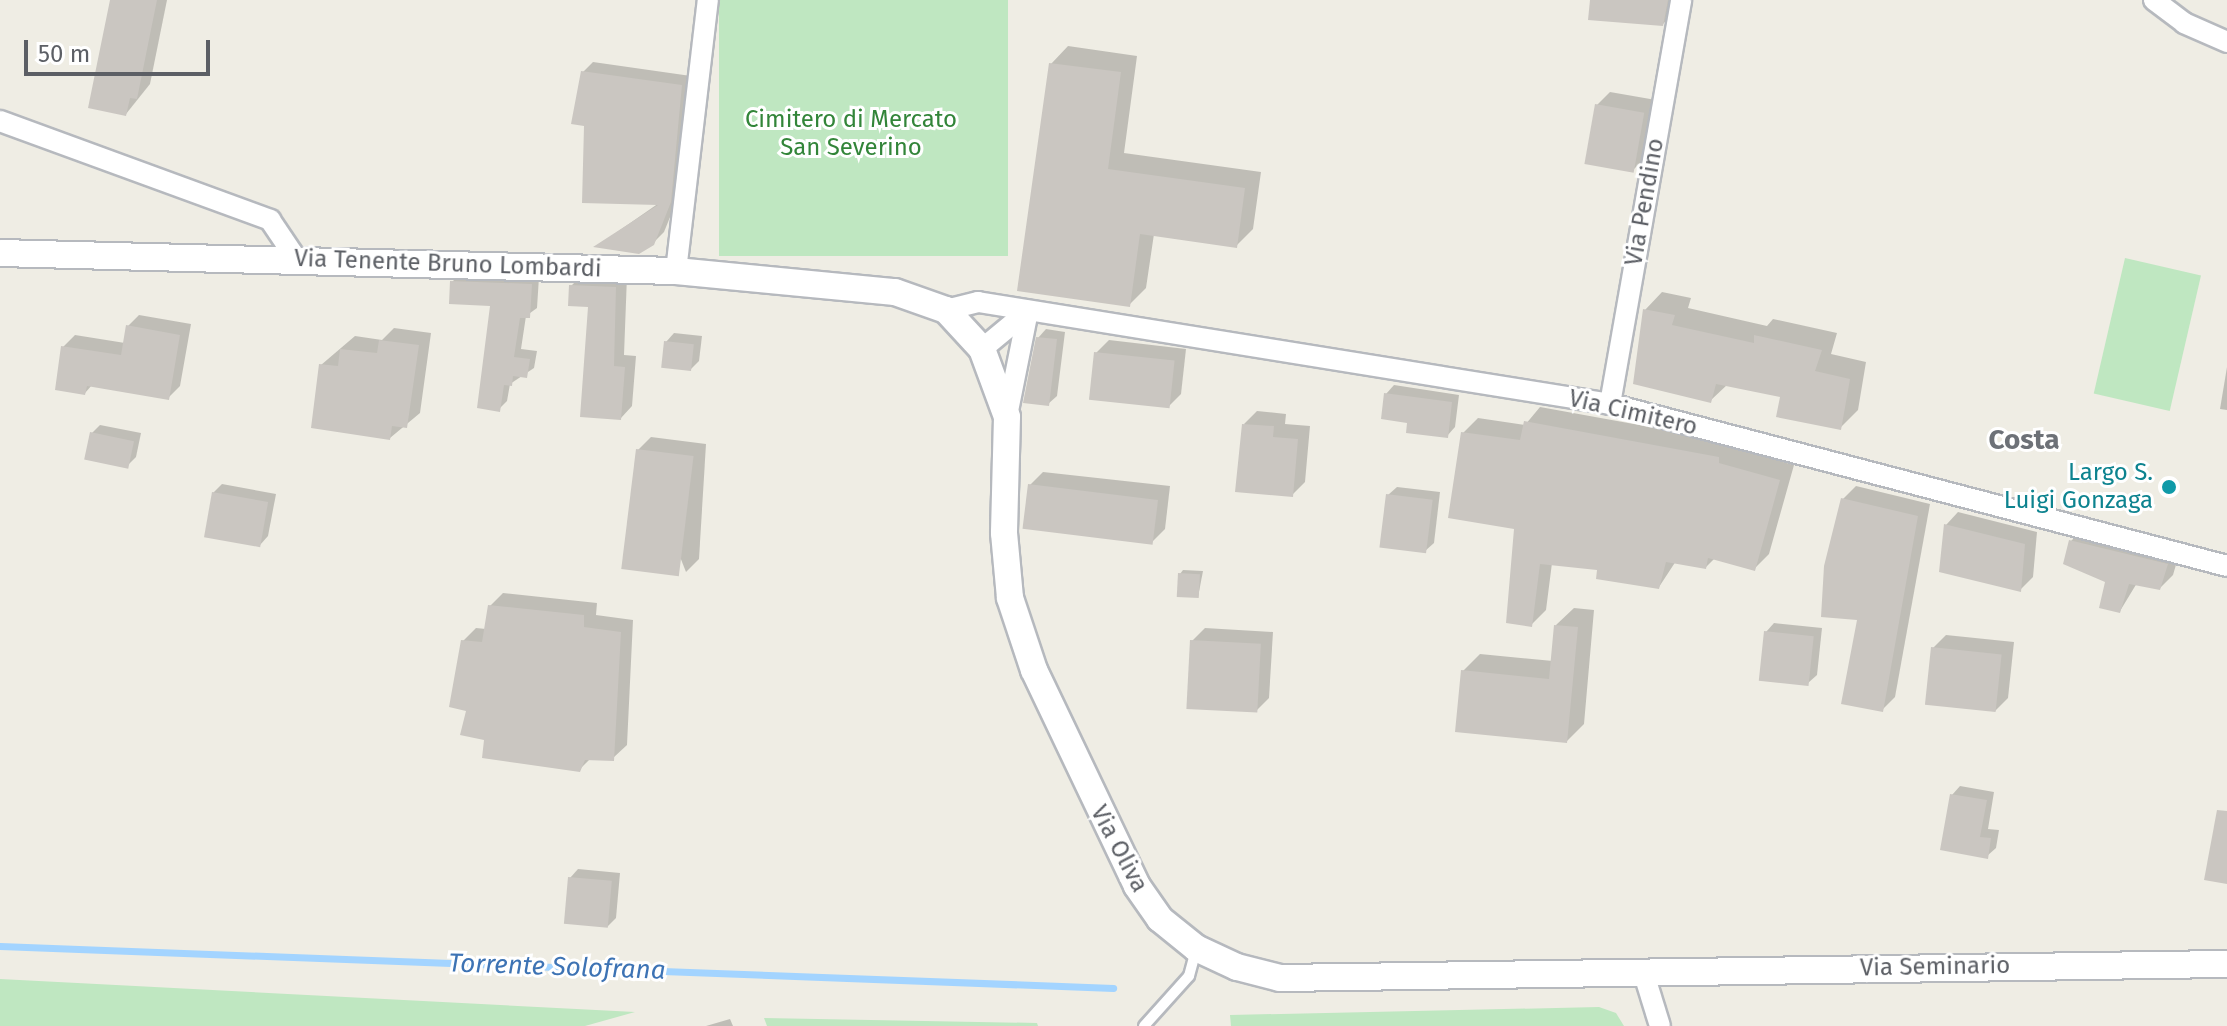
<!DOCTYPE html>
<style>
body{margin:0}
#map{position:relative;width:2227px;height:1026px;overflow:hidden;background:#efede4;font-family:"Fira Sans",sans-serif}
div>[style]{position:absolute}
.green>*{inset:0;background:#bfe7c1;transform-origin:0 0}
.shadow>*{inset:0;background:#0003}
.stream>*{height:7px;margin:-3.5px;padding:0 3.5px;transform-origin:3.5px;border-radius:3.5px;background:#a3d4ff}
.building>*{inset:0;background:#cac6c1;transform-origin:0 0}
.roads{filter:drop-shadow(2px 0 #b6b9be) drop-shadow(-2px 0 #b6b9be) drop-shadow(0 2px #b6b9be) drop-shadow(0 -2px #b6b9be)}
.lane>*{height:10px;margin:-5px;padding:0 5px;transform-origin:5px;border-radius:5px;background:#fff}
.street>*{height:20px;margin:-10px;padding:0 10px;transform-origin:10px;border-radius:10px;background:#fff}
.secondary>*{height:26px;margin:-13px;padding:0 13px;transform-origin:13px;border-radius:13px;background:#fff}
.dots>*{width:22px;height:22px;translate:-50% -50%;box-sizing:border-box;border:4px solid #fff;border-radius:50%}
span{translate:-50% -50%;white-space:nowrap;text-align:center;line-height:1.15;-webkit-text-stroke:6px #fff;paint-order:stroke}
.park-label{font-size:24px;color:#328539}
.street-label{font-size:24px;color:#5c5f65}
.culture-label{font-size:24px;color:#0d838f}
.right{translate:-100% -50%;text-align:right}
.water-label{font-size:26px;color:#3d73b4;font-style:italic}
.quarter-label{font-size:28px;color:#6d7177;font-weight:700}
.scale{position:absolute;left:24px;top:40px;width:186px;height:36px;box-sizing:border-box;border:4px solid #5c5f65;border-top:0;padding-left:10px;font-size:24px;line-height:28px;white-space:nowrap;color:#5c5f65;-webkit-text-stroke:6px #fff;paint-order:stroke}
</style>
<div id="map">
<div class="green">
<i style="left:719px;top:0;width:289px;height:256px"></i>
<i style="left:2125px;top:258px;width:78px;height:139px;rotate:13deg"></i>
<i style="clip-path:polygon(0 979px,635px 1012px,585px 1026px,0 1026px)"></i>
<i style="clip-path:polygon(1599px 1007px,1616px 1013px,1624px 1026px,1231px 1026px,1230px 1015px)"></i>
<i style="clip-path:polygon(764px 1018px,1037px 1023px,1038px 1026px,767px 1026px)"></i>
</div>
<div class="shadow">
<i style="clip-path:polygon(112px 0,167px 0,150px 84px,126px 114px)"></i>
<i style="clip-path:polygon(1592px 0,1676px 0,1675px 12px,1663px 24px)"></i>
<i style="clip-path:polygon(1068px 46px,1137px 56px,1124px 153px,1261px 172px,1253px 229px,1236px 246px,1154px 234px,1146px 288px,1129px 305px,1051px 64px)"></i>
<i style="clip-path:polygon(593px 62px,691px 76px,681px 190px,664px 232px,653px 243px,597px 246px,659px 203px,583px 72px)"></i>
<i style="clip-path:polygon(1610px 92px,1656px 100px,1646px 157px,1633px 170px,1597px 105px)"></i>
<i style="clip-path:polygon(460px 274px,539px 277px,537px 308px,526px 316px,521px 349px,537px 351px,534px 368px,510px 384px,507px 401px,499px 409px,492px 304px,452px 282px)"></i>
<i style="clip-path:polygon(583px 274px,627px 276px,624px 355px,636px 356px,632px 406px,621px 418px,590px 305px,571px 286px)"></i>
<i style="clip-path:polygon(1662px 292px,1691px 298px,1688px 308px,1767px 326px,1773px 319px,1837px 333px,1831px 354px,1866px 362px,1858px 410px,1840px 428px,1782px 395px,1728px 384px,1710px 401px,1645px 310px)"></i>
<i style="clip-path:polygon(139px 315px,191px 324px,180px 386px,168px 398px,92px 385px,85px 393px,63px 347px,75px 335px,125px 343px,128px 326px)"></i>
<i style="clip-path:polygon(394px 328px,431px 333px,420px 413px,390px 438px,321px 365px,355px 336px,382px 340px)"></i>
<i style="clip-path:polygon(1046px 329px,1065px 332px,1057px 396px,1048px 404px,1038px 338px)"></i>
<i style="clip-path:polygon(674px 333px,702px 336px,699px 361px,691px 369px,666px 342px)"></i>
<i style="clip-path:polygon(1109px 340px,1186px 349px,1181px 394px,1168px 407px,1096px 353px)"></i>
<i style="clip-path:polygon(2227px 367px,2227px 410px,2220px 409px)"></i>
<i style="clip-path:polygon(1394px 385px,1459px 395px,1455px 427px,1447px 436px,1409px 421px,1386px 394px)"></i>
<i style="clip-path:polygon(1540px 407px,1733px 442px,1733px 448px,1794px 465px,1769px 554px,1754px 569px,1715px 558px,1706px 567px,1676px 561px,1659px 587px,1600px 568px,1552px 563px,1546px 610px,1531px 625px,1517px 528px,1463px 433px,1478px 418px,1525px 425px)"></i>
<i style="clip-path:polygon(1257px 411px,1286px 414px,1285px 424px,1310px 426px,1305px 482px,1292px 495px,1244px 424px)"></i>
<i style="clip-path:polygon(100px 425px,141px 433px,136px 457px,127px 466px,92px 433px)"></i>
<i style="clip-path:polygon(651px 437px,706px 444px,699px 559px,686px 572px,638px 450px)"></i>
<i style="clip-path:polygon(1043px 472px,1170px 486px,1165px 529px,1152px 542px,1030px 485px)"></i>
<i style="clip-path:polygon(222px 484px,276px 494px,268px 536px,260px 545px,213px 493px)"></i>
<i style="clip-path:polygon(1856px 486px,1930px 504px,1895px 697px,1882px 710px,1859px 618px,1843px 499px)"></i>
<i style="clip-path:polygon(1397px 487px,1440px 492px,1434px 543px,1425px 551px,1388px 495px)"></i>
<i style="clip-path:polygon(1958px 512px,2037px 532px,2033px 577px,2020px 590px,1946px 525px)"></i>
<i style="clip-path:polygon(2084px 528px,2180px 551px,2173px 575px,2160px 588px,2137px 583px,2120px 611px,2107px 581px,2071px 541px)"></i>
<i style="clip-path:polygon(1183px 570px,1203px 571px,1198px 597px,1180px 574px)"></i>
<i style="clip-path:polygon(503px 593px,597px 603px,596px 615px,633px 620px,627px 745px,613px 758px,591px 758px,579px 770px,486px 738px,468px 709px,463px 641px,476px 628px,486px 629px,490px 606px)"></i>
<i style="clip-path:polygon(1574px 608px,1594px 610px,1584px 724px,1567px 741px,1463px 671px,1480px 654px,1553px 661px,1556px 625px)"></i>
<i style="clip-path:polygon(1774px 623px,1822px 628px,1817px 675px,1808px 683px,1766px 632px)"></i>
<i style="clip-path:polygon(1205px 628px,1273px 632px,1269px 698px,1256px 711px,1192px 641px)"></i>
<i style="clip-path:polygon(1946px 635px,2014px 642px,2008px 698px,1995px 711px,1933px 648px)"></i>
<i style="clip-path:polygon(1960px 786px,1994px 792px,1988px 829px,1999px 830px,1996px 848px,1987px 856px,1952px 795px)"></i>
<i style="clip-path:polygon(578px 869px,620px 873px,616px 918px,607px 927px,570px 878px)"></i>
<i style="clip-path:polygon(730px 1019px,733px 1026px,706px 1026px)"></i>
</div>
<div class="stream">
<i style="left:0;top:946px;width:1114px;rotate:2.16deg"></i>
</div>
<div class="building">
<i style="clip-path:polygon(110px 0,157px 0,137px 99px,130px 98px,126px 116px,88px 108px)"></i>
<i style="clip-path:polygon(1590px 0,1668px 0,1663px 26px,1588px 20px)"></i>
<i style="clip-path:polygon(1049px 63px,1121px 72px,1108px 169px,1245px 188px,1237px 248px,1140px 234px,1130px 307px,1017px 291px)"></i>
<i style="clip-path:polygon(581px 71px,682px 85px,671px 202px,654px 245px,639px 254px,593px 247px,658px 205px,582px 203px,584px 126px,571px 124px)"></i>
<i style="left:1595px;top:104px;width:50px;height:61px;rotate:10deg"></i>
<i style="clip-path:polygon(450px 281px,532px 284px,530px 318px,520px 318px,514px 357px,530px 359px,527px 378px,513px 376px,512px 386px,504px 385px,500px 412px,477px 408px,490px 306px,449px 304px)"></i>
<i style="clip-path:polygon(569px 285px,616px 287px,614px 366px,625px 367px,621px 420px,580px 417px,588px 307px,568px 306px)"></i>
<i style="clip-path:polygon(1643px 309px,1675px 315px,1672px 325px,1754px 343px,1754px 335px,1822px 350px,1815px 371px,1850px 379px,1841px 430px,1776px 417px,1780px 397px,1716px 384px,1711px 403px,1633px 384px)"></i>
<i style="clip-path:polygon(126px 325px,180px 335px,169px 400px,87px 386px,85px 395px,55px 390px,61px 346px,121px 355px)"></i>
<i style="clip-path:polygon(1036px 337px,1057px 339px,1049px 406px,1023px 403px)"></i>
<i style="clip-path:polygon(379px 340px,419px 345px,407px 428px,392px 426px,390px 440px,311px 428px,319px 364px,338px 366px,340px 349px,377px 353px)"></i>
<i style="left:664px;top:341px;width:30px;height:27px;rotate:6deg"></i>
<i style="left:1094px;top:352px;width:81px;height:48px;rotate:6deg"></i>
<i style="clip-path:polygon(1384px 393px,1452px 402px,1448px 438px,1406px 433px,1407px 423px,1381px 419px)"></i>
<i style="clip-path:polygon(1524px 421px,1719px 457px,1719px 463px,1780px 480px,1755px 571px,1708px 558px,1706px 569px,1666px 562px,1659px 589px,1596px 579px,1597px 570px,1540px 564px,1532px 627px,1506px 623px,1514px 529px,1448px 518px,1461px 432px,1520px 440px)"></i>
<i style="clip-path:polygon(1242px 424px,1274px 426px,1273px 437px,1298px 439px,1293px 497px,1235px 492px)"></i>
<i style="left:90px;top:432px;width:45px;height:28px;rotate:12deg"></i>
<i style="left:636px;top:449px;width:58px;height:121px;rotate:7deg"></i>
<i style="left:1028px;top:484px;width:131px;height:45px;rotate:7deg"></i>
<i style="left:212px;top:492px;width:57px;height:46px;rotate:10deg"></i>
<i style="left:1386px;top:494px;width:47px;height:54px;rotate:7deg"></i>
<i style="clip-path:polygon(1841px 498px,1918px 516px,1883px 712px,1841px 704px,1857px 620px,1821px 617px,1824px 566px)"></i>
<i style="clip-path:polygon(1944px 524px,2025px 544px,2021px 592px,1939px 572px)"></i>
<i style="clip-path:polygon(2069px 540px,2168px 564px,2160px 590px,2129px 584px,2120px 613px,2099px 608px,2105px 582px,2063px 564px)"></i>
<i style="left:1178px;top:573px;width:22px;height:24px;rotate:3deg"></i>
<i style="clip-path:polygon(488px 605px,584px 615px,584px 627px,621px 632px,614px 761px,585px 760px,580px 772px,482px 758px,484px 740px,460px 735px,466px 711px,449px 707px,461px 640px,482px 642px)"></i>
<i style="clip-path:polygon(1554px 625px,1578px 627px,1567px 743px,1455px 732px,1461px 670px,1549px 679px)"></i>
<i style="left:1764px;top:631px;width:50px;height:50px;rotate:6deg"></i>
<i style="left:1190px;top:640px;width:71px;height:69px;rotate:3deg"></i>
<i style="left:1931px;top:647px;width:71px;height:58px;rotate:6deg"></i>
<i style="clip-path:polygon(1950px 794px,1987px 800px,1980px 837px,1991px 838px,1988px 859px,1940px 850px)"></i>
<i style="clip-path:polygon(2217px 810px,2227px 811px,2227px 884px,2204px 880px)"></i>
<i style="left:568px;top:877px;width:44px;height:47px;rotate:5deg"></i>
</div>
<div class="roads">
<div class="lane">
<i style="left:1144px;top:1026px;width:67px;rotate:-48deg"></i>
<i style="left:1189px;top:976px;width:27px;rotate:-75deg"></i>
</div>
<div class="street">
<i style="left:2154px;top:0;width:38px;rotate:37deg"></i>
<i style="left:2184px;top:23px;width:47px;rotate:23.8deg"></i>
<i style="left:0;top:121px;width:288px;rotate:20.1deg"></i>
<i style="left:270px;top:220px;width:48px;rotate:56deg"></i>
<i style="left:676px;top:271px;width:273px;rotate:-83.3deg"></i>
<i style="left:946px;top:310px;width:33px;rotate:-14deg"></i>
<i style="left:978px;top:302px;width:640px;rotate:9.17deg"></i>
<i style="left:1610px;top:404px;width:638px;rotate:14.71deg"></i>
<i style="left:982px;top:349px;width:60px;rotate:-39.6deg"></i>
<i style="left:1610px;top:404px;width:410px;rotate:-80deg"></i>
<i style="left:1007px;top:416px;width:107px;rotate:-78.7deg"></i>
<i style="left:1644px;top:974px;width:54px;rotate:72.9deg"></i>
</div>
<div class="secondary">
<i style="left:0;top:253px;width:676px;rotate:1.53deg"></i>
<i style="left:676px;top:271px;width:220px;rotate:5.5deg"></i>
<i style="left:895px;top:292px;width:54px;rotate:19.4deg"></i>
<i style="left:946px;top:310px;width:53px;rotate:47.3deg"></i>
<i style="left:982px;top:349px;width:72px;rotate:69.8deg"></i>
<i style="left:1007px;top:417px;width:116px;rotate:91.5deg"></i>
<i style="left:1004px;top:533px;width:65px;rotate:84.7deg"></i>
<i style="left:1010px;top:598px;width:76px;rotate:71.6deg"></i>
<i style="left:1034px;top:670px;width:239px;rotate:64.5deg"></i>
<i style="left:1137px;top:886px;width:40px;rotate:55.1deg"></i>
<i style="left:1160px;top:919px;width:46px;rotate:38.9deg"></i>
<i style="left:1196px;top:948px;width:45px;rotate:24.9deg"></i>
<i style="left:1237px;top:967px;width:44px;rotate:14.3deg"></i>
<i style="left:1280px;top:978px;width:947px;rotate:-0.85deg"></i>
</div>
</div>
<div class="dots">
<i style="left:2169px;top:487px;background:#0f9aa8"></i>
</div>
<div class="park-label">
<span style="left:851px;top:134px">Cimitero di Mercato<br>San Severino</span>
</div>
<div class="street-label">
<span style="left:1645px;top:202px;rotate:-80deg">Via Pendino</span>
<span style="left:448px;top:264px;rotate:2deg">Via Tenente Bruno Lombardi</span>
<span style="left:1633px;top:413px;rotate:13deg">Via Cimitero</span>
<span style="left:1119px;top:849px;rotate:62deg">Via Oliva</span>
<span style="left:1935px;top:967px;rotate:-1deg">Via Seminario</span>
</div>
<div class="culture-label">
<span class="right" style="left:2153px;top:487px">Largo S.<br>Luigi Gonzaga</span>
</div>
<div class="water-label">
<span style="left:557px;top:967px;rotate:2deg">Torrente Solofrana</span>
</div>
<div class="quarter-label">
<span style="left:2024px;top:440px">Costa</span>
</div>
<div class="scale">50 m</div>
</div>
